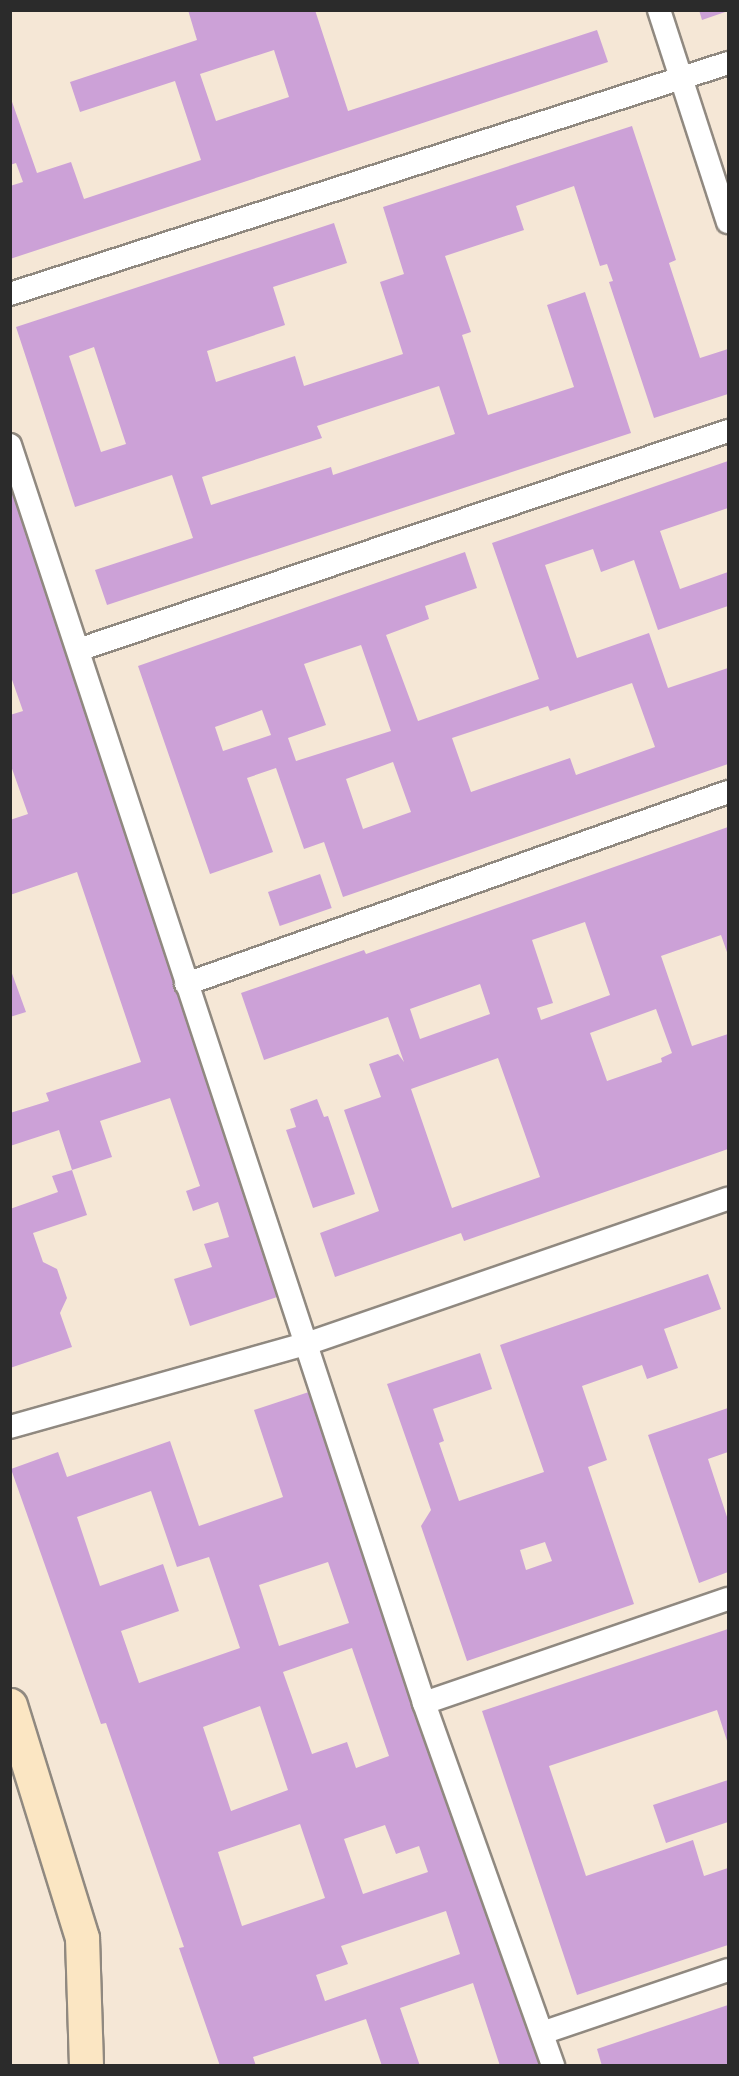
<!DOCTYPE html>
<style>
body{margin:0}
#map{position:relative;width:739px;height:2076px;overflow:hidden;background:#f5e7d6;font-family:"Libre Caslon Text",serif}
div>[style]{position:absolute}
.building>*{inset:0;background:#cca1d7;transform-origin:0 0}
.roads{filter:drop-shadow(2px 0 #908980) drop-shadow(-2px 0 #908980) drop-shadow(0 2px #908980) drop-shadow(0 -2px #908980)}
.lane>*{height:22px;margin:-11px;padding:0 11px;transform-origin:11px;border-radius:11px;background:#fff}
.secondary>*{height:33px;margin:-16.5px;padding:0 16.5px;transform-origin:16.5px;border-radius:16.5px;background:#fbe6c3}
span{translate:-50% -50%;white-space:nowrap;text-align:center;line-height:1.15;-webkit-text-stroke:4.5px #f6f6f2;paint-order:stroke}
.frame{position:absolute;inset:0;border:12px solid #2b2b2b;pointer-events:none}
</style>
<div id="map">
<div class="building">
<i style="clip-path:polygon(evenodd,188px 10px,315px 10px,348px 111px,597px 30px,608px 62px,10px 259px,10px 186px,23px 182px,16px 163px,10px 165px,10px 96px,37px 173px,71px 162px,84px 199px,201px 160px,175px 81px,80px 112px,70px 82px,197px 40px,188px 10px,274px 50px,289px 97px,216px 121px,200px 74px,274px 50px)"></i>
<i style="clip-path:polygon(699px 10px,728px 10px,728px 11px,702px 20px)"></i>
<i style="clip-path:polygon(evenodd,632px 126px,676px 260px,669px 263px,700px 358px,728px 349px,728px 394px,654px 418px,609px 282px,613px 281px,607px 264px,600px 266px,574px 186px,516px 206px,524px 230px,445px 256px,471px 332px,462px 335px,488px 415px,574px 387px,547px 305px,585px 292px,631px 433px,107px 605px,95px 570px,193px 538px,172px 475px,75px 507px,16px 327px,334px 223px,347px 263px,273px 287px,285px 325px,207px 351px,216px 382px,295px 356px,304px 386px,403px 354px,380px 282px,404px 274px,383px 207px,632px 126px,94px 347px,126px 444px,101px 452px,69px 356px,94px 347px,632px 126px,439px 386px,455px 434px,333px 475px,331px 467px,211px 505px,202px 477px,322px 438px,317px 426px,439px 386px)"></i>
<i style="clip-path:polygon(evenodd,728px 461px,728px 508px,660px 531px,680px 589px,728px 572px,728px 606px,658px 630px,634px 560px,601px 572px,593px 549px,545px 565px,577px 658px,649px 633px,668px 688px,728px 668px,728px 764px,343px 897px,324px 842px,304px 849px,276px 768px,247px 778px,273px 852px,210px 874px,138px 666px,465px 552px,477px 588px,425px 606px,429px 619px,386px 635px,418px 721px,539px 679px,492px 543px,728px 461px,361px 645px,391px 731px,296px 761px,288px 738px,326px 725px,304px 664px,361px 645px,728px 461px,632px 683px,655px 747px,576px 775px,570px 758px,471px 792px,452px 738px,548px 706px,550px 711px,632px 683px,728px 461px,262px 710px,271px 735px,223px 751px,215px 727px,262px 710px,728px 461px,393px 762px,411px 812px,363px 829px,346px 779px,393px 762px)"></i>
<i style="clip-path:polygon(10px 474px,286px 1294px,190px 1326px,174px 1279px,212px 1267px,204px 1244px,229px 1237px,218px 1202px,193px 1211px,186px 1191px,200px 1186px,170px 1098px,100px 1121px,112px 1157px,72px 1170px,59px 1130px,10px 1146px,10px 1113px,49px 1101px,46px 1093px,141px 1062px,77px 872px,10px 895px,10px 820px,28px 814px,10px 763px,10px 715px,23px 711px,10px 674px)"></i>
<i style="clip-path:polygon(evenodd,728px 827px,728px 955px,721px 935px,661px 956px,692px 1046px,728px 1034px,728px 1149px,464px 1241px,461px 1233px,335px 1277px,320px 1233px,379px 1211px,344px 1110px,381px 1097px,369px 1064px,398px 1054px,404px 1062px,388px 1017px,264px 1060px,241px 993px,364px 950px,366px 954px,728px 827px,585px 922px,610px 995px,541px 1020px,537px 1008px,553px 1003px,532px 940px,585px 922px,728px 827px,480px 984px,490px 1014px,420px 1039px,410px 1009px,480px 984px,728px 827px,656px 1009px,672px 1053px,661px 1058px,662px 1062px,607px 1081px,590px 1033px,656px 1009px,728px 827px,498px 1058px,540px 1177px,452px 1208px,411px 1089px,498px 1058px)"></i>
<i style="left:320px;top:874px;width:36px;height:55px;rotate:71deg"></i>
<i style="clip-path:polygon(10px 968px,26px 1012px,10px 1017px)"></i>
<i style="clip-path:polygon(317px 1099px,324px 1117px,328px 1116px,355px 1194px,313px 1208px,286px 1130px,296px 1127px,290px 1109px)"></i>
<i style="clip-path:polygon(72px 1170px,87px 1215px,33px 1233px,43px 1262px,57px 1269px,67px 1298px,60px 1313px,72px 1347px,10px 1368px,10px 1209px,58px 1192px,52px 1176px)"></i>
<i style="clip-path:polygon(evenodd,708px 1274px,721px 1309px,664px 1329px,678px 1368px,647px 1379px,642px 1365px,582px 1386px,607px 1460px,588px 1467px,634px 1604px,467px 1661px,421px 1526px,431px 1510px,387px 1384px,480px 1353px,492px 1389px,433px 1409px,444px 1441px,439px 1443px,459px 1501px,544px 1472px,500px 1345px,708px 1274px,545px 1542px,552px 1561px,526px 1570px,520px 1550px,545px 1542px)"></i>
<i style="clip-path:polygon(evenodd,315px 1390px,544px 2066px,500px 2066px,473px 1983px,400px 2008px,420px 2066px,382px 2066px,366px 2019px,253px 2057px,256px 2066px,220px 2066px,179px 1948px,184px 1947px,106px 1723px,101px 1724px,11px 1469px,58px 1452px,67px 1477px,170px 1441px,199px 1526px,283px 1497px,254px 1410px,315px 1390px,151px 1491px,177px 1567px,209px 1557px,240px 1648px,139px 1683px,121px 1631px,179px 1611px,163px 1564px,100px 1586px,77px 1517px,151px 1491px,315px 1390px,328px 1562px,349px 1623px,279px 1646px,259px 1585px,328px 1562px,315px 1390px,352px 1648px,389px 1756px,356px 1768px,347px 1742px,312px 1754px,283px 1672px,352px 1648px,315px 1390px,260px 1706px,288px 1790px,231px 1811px,203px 1727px,260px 1706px,315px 1390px,300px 1824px,325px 1898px,242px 1926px,218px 1852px,300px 1824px,315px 1390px,385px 1825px,396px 1854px,419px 1846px,428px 1872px,363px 1894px,344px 1839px,385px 1825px,315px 1390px,446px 1911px,460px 1954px,325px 2001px,316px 1975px,348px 1964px,341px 1946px,446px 1911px)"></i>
<i style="clip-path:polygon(728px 1408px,728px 1452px,708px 1459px,728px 1520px,728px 1572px,699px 1583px,648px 1435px)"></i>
<i style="clip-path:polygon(728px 1629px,728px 1744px,717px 1710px,549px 1766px,586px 1876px,693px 1840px,704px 1876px,728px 1868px,728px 1945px,577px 1995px,482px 1711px)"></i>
<i style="clip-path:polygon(728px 1780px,728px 1822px,666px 1843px,653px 1805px)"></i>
<i style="clip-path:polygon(728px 2005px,728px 2066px,602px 2066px,597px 2049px)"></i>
</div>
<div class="roads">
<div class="lane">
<i style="left:659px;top:10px;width:223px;rotate:72deg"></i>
<i style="left:10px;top:294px;width:754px;rotate:-17.83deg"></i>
<i style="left:10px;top:445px;width:1324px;rotate:71.78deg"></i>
<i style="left:424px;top:1703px;width:385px;rotate:70.4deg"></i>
<i style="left:78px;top:650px;width:686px;rotate:-18.62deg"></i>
<i style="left:186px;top:984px;width:575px;rotate:-19.51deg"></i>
<i style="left:10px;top:1427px;width:307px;rotate:-15.7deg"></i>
<i style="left:306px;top:1344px;width:446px;rotate:-19deg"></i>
<i style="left:424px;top:1703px;width:321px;rotate:-18.9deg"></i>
<i style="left:542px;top:2033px;width:196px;rotate:-18.7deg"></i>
</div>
<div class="secondary">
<i style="left:10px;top:1705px;width:244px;rotate:72.8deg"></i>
<i style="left:82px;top:1938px;width:128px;rotate:88.2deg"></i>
</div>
</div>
<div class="frame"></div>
</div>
